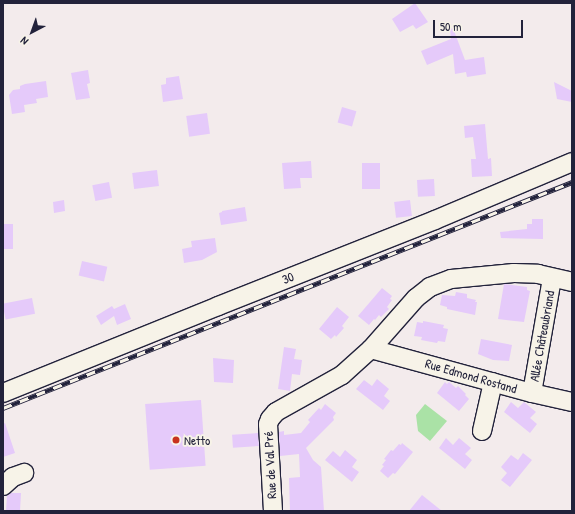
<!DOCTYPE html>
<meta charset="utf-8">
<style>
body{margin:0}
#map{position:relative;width:575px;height:514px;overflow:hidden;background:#f3ebec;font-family:"Patrick Hand",sans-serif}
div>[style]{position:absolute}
.green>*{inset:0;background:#aae2a6}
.building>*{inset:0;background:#e5cafa;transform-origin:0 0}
.roads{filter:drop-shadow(1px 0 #22223b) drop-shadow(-1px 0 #22223b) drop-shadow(0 1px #22223b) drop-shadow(0 -1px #22223b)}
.minor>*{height:18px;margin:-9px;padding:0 9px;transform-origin:9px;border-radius:9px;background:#f7f3e8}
.rail>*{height:4.5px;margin-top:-2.25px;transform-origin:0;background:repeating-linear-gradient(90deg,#f7f3e8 0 9px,#22223b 0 18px);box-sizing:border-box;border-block:1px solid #22223b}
.dots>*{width:11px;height:11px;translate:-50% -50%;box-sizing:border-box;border:2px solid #f7f3e8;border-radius:50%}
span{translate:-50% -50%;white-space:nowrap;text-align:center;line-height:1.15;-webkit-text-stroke:4px #f7f3e8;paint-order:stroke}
.street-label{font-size:13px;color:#22223b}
.poi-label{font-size:13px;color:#22223b}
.left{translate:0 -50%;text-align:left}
.frame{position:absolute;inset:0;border:4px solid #22223b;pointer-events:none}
.north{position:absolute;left:12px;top:12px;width:40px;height:40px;-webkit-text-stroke:3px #f7f3e8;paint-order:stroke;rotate:221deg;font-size:11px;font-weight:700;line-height:16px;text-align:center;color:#22223b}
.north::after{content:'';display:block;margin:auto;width:14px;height:18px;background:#22223b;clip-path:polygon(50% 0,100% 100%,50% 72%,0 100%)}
.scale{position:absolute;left:433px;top:20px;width:90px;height:18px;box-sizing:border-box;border:2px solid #22223b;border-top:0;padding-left:5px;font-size:12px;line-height:14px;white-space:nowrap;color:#22223b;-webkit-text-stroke:3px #f7f3e8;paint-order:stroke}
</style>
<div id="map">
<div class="green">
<i style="clip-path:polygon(425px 404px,447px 421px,430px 441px,418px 431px,416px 415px)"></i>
</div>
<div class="building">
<i style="clip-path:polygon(415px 3px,428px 22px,416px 29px,413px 25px,400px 32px,392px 19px)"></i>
<i style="clip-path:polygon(453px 28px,465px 60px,484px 57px,486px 74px,467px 77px,466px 72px,455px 74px,453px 54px,427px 65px,421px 51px,451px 39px,450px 29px)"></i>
<i style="clip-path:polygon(88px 70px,90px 83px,87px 84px,90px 98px,76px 100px,71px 73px)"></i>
<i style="clip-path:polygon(179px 76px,183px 99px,163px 102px,161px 85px,166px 84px,166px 78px)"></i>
<i style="clip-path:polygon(46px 81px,48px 97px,36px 99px,37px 103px,24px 105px,25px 112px,12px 114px,9px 95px,13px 90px,20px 89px,20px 86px,25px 84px)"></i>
<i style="clip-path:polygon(554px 82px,572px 91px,572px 102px,557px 99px)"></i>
<i style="left:342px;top:107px;width:15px;height:16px;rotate:16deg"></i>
<i style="left:207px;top:113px;width:21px;height:21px;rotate:82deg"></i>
<i style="clip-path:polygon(485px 124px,488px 159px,491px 158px,492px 176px,472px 177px,471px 159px,476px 159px,473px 137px,465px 138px,464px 126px)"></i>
<i style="clip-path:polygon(311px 161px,312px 178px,300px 178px,301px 188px,284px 189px,282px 163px)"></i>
<i style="left:362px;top:163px;width:18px;height:26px"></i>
<i style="left:157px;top:170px;width:16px;height:25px;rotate:83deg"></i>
<i style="left:434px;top:179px;width:17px;height:17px;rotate:87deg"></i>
<i style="left:109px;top:182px;width:16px;height:17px;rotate:79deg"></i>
<i style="clip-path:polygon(64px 200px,65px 211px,54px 213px,53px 202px)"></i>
<i style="left:410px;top:200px;width:16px;height:16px;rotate:83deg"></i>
<i style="clip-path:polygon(245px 207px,247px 221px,221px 225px,219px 213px,222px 212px,222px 211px)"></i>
<i style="clip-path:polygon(532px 219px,543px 219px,543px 239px,501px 238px,500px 232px,527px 229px,527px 224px,532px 224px)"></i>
<i style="left:3px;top:224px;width:10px;height:25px"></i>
<i style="clip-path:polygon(215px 238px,217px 252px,202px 260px,184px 263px,182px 249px,192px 247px,191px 241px)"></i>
<i style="left:82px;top:261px;width:26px;height:15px;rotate:13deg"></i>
<i style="clip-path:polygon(504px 284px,527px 287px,527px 290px,530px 291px,524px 322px,498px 319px)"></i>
<i style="clip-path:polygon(382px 288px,392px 296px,390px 299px,392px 300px,387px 307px,389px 309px,381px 317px,379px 315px,375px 320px,374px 319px,369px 325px,358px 316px)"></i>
<i style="clip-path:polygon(456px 292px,467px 294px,467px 298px,476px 300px,475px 302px,477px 302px,475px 315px,447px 309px,447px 307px,440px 305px,442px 295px,455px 296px)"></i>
<i style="left:32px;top:298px;width:16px;height:30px;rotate:79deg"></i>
<i style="clip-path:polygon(125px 304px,131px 319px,117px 325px,114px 316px,101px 325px,96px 316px,112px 306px,114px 309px)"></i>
<i style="clip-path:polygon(337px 307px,349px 317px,342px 326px,344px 328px,336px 337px,335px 335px,331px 339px,319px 329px)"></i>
<i style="clip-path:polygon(423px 321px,444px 325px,443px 328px,448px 329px,445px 342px,438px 341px,437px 343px,421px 340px,422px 337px,414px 336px,417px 322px,423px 323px)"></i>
<i style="clip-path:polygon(481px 339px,512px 345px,509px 361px,493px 360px,478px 354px)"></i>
<i style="clip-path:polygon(284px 347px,296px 349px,294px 359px,302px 360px,300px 375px,292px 374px,290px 391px,278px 389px)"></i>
<i style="clip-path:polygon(213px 358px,234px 360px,233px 383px,214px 382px)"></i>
<i style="clip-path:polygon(377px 379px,389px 389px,384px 396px,390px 401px,383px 410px,356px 389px,364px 380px,372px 386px)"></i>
<i style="clip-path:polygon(445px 382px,447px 384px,449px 382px,456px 388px,458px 386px,466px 394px,465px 395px,469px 399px,459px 411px,437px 393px)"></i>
<i style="left:201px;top:400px;width:66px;height:56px;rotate:86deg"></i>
<i style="clip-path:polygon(511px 402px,518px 408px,524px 402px,536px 412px,530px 418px,537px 424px,530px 433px,504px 412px)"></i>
<i style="clip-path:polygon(325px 404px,336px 413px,333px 417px,334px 420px,306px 448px,313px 460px,321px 467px,324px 511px,290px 511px,289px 478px,300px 477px,299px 454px,280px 456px,279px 432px,284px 431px,284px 435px,301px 433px,310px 422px,308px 420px,319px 408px,321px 410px)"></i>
<i style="clip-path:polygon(5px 423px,15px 453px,3px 457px,3px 424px)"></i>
<i style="left:258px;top:433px;width:13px;height:26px;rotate:86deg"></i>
<i style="clip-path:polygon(446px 438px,453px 445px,459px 438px,471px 448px,465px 454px,472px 460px,465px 469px,439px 448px)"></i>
<i style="clip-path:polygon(402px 443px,413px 452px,395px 474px,393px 473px,388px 478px,380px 471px,384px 466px,382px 465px,386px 460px,384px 459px,391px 450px,393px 451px,399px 444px,401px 445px)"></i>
<i style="clip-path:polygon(345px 450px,357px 460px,352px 467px,359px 472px,352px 482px,325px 460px,333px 451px,340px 457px)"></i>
<i style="clip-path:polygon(523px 453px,532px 460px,510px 487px,501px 480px,507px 473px,501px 467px,511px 455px,518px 460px)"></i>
<i style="clip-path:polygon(11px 493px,21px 493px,20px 511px,6px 511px,7px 496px)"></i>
<i style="clip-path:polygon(422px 495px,442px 511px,409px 511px)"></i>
</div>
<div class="roads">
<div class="minor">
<i style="left:371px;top:349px;width:167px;rotate:15.3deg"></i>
<i style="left:532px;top:393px;width:41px;rotate:12.7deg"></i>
<i style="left:3px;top:393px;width:232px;rotate:-22deg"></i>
<i style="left:218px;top:306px;width:233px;rotate:-21.6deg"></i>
<i style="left:435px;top:220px;width:149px;rotate:-22.9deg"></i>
<i style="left:532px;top:393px;width:117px;rotate:-80.1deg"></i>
<i style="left:482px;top:431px;width:50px;rotate:-77.3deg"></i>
<i style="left:3px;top:486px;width:13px;rotate:-42deg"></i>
<i style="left:13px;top:477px;width:12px;rotate:-20deg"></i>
<i style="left:273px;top:511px;width:87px;rotate:-93.3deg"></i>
<i style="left:268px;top:424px;width:5px;rotate:-68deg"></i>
<i style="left:270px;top:419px;width:9px;rotate:-49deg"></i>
<i style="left:276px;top:412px;width:76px;rotate:-29.3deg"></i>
<i style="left:342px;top:375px;width:39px;rotate:-42deg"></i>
<i style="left:371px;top:349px;width:68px;rotate:-48.6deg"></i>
<i style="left:416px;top:298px;width:18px;rotate:-38deg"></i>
<i style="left:430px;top:287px;width:22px;rotate:-21deg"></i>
<i style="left:451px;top:279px;width:63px;rotate:-5.4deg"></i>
<i style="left:514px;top:273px;width:24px;rotate:2deg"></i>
<i style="left:538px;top:274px;width:35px;rotate:13deg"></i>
</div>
</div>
<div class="rail">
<i style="left:3px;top:408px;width:612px;rotate:-21.66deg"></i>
</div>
<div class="dots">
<i style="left:176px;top:440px;background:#c8321e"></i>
</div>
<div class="street-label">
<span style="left:288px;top:278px;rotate:-21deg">30</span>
<span style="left:542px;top:336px;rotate:-80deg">Allée Châteaubriand</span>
<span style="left:471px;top:376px;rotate:16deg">Rue Edmond Rostand</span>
<span style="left:270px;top:465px;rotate:-93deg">Rue de Val Pré</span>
</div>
<div class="poi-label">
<span class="left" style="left:184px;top:440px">Netto</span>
</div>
<div class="frame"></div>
<div class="north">N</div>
<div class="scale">50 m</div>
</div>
